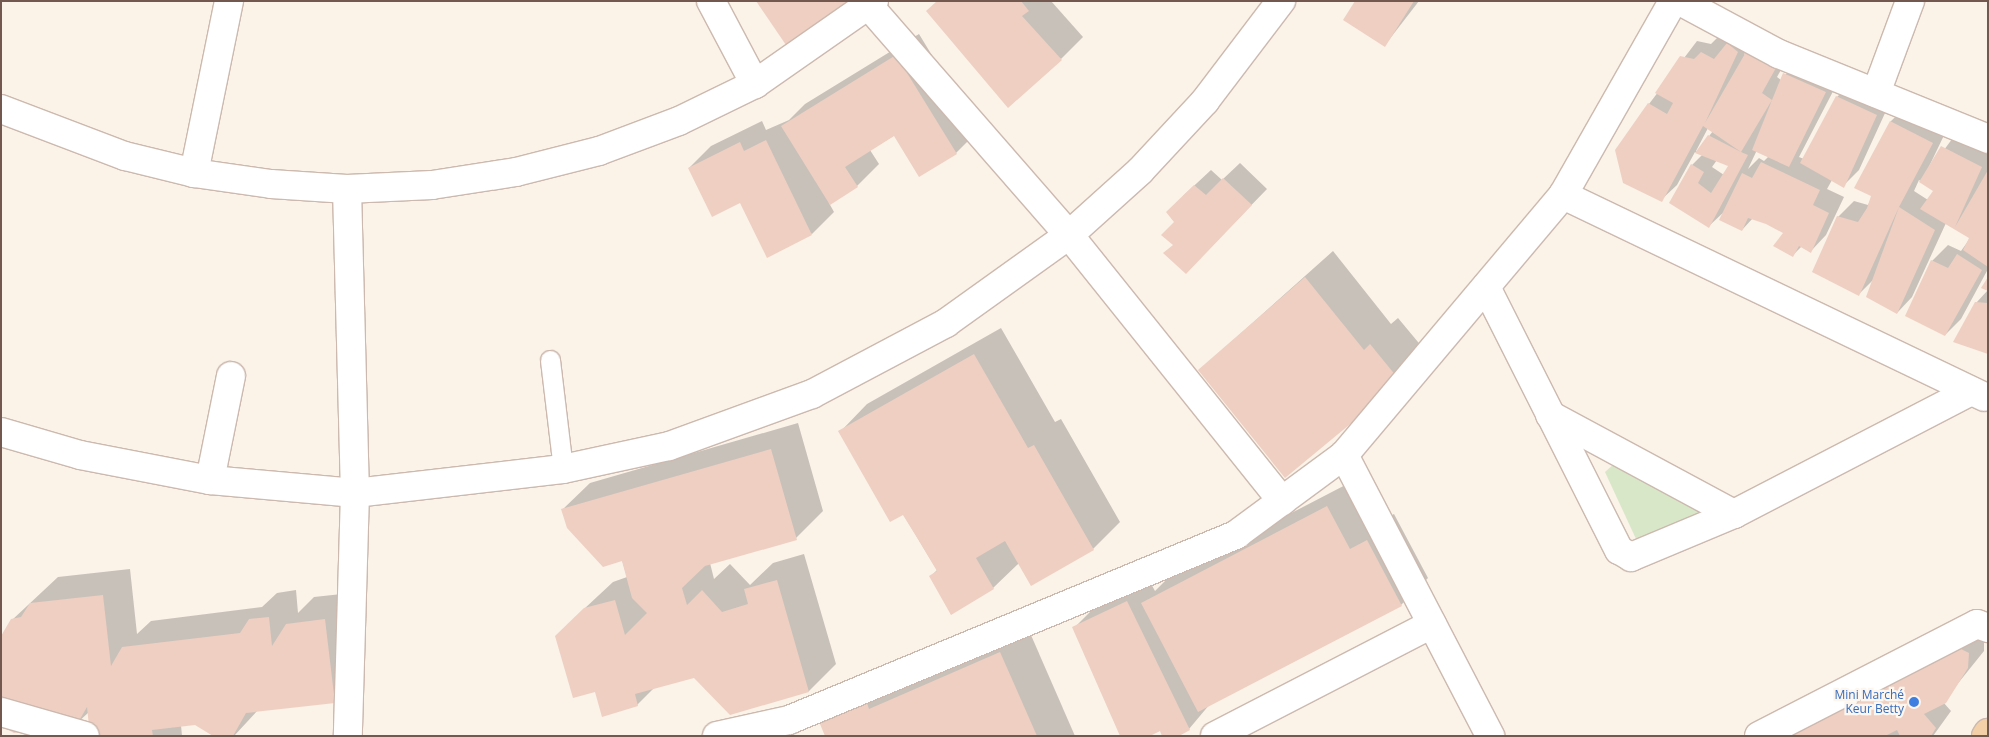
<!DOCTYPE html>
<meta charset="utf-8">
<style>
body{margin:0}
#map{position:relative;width:1989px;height:737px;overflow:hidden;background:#fbf2e8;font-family:"Open Sans",sans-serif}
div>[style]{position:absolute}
.green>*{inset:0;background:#d7e7c8}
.shadow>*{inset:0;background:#0003}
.building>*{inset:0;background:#eecfc2}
.roads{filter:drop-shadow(1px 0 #ccb9af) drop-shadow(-1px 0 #ccb9af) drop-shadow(0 1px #ccb9af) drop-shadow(0 -1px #ccb9af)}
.service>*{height:19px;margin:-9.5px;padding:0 9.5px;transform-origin:9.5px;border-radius:9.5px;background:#fff}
.minor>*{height:28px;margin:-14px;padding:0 14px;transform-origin:14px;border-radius:14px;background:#fff}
.tertiary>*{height:28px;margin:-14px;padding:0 14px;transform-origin:14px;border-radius:14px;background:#fff}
.primary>*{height:28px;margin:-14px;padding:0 14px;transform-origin:14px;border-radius:14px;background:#f3d0a7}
.dots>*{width:14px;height:14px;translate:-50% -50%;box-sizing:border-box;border:2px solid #fdf6ee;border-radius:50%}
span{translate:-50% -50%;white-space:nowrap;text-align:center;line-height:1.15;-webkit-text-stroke:4.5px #fdf6ee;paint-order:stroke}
.shop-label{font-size:12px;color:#366cbe}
.right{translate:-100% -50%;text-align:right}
.frame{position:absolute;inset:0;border:2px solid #72584e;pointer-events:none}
</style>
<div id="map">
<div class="green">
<i style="clip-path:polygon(1615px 463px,1696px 503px,1700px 513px,1637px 541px,1605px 472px)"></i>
</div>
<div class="shadow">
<i style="clip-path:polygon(937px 1px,1051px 1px,1083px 37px,1061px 59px)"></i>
<i style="clip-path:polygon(1357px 1px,1419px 1px,1385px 45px)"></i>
<i style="clip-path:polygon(evenodd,1744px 29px,1753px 35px,1744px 55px,1763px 37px,1792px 50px,1777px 77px,1781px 80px,1800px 58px,1841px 76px,1799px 157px,1804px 159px,1837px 97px,1853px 81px,1891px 100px,1859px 170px,1843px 186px,1832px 180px,1827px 189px,1844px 197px,1826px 235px,1811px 251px,1802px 246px,1792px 256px,1785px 233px,1766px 223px,1753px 218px,1742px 230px,1726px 210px,1709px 226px,1692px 165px,1703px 154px,1695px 152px,1677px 185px,1661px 200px,1649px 104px,1697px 41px,1711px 44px,1718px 37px,1729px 43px,1744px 29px,1708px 128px,1713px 131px,1697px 152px,1696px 151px,1708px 128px,1744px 29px,1757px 150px,1769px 156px,1764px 161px,1759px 158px,1748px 169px,1757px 150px,1744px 29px,1717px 160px,1730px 165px,1724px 175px,1712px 167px,1717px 160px)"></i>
<i style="clip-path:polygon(919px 34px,978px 131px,956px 153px,895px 135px,870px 150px,879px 164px,857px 186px,829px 203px,834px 212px,812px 234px,741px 202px,689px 168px,711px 146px,762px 121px,766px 130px,789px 120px,805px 104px)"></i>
<i style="clip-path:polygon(evenodd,1907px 106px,1948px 127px,1924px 177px,1958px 131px,1988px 147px,1988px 269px,1961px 319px,1945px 335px,1932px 261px,1948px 245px,1961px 251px,1971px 237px,1946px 223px,1912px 297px,1897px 313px,1874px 279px,1859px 294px,1838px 217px,1854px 201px,1868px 205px,1873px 195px,1856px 188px,1891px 121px,1907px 106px,1919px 180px,1935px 191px,1928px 200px,1914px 191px,1919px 180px)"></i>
<i style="clip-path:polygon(1240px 163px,1267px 189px,1201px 257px,1174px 244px,1183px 196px,1211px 170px,1222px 180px)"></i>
<i style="clip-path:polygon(1333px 251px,1391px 324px,1398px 318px,1428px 354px,1401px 381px,1200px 370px)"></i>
<i style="clip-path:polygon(1988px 290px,1988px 353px,1976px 303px)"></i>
<i style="clip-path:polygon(1001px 328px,1055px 422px,1061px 419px,1120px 522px,1093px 549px,1019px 563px,993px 588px,930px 577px,937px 570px,903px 514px,840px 432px,867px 404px)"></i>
<i style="clip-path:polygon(798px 423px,823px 511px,796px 538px,710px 563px,714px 579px,730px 564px,750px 585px,773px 563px,804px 554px,836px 664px,809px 691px,730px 713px,694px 676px,655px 687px,637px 705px,584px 609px,613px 582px,627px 577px,622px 560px,562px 510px,590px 483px)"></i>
<i style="clip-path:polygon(1355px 480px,1377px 523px,1394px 514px,1428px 578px,1401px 605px,1210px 704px,1189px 729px,1161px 729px,1074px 628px,1096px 606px,1149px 580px,1155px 591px,1170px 576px)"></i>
<i style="clip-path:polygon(130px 569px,137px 634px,151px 621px,262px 607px,277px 593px,296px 590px,298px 613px,314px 597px,351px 593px,361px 674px,334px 701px,258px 710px,234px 736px,215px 736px,195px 724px,181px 725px,182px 736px,92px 736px,89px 712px,75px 725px,12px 620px,58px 577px)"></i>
<i style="clip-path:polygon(1027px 626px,1075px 736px,826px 736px,821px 724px,848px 697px)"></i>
<i style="clip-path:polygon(1974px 632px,1984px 637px,1984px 651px,1943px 702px,1951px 711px,1933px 736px,1778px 736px)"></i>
</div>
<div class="building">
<i style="clip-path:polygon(756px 1px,850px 1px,786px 45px)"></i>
<i style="clip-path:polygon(937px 1px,1021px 1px,1029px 11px,1022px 16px,1062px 60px,1008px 108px,926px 11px)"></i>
<i style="clip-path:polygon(1355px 1px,1414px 1px,1385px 47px,1343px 20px)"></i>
<i style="clip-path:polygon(1727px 43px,1738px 52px,1705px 123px,1746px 52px,1777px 66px,1762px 93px,1772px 100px,1783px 73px,1826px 92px,1789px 167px,1752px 150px,1772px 100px,1741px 152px,1748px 155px,1709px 228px,1669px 203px,1691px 164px,1704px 172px,1698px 183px,1711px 193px,1728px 166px,1695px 153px,1708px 135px,1741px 152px,1703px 126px,1662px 202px,1623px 183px,1615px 150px,1648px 103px,1667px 114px,1673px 103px,1655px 93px,1680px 56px,1694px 59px,1701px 52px,1714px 59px)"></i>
<i style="clip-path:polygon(896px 55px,957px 154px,919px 177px,894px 136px,845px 167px,858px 187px,830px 205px,781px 126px)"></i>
<i style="clip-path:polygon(1836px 96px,1877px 115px,1844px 188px,1800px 163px)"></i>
<i style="clip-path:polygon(1890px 121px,1933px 143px,1899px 207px,1935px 230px,1897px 314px,1866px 297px,1899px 207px,1859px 296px,1812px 272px,1837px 216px,1858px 222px,1867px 208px,1871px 196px,1854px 188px)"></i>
<i style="clip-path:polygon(766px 140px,812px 235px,767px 258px,740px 203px,712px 217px,688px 168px,740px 142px,744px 151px)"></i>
<i style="clip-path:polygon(1941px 146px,1982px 167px,1955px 227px,1988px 170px,1988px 267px,1963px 250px,1969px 238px,1920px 209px,1933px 191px,1919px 182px)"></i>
<i style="clip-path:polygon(1761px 162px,1820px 190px,1813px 205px,1829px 213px,1811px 253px,1799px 246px,1793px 257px,1773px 246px,1783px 233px,1766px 224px,1748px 218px,1742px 231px,1719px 220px,1742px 173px,1752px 178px)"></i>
<i style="clip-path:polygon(1223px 178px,1252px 205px,1186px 274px,1163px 253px,1173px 245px,1161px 235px,1174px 222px,1166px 212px,1194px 185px,1206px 195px)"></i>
<i style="clip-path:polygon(1957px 254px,1982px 270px,1945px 336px,1905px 316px,1931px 260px,1948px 268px)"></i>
<i style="clip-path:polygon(1305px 277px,1364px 350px,1370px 344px,1401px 382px,1285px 478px,1198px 370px)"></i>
<i style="clip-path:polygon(1988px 277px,1988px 291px,1981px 288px)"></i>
<i style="clip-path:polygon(1975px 302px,1988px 303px,1988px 354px,1953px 342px)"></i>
<i style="clip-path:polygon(974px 354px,1028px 448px,1034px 445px,1094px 550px,1031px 586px,1005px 541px,976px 558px,994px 589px,951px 615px,929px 576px,937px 571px,916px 536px,903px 515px,890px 522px,838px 431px)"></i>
<i style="clip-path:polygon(771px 449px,797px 540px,705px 566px,682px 588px,687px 605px,702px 590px,722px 612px,748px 604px,744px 589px,777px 580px,809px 692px,730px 715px,694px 678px,635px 694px,638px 706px,602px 717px,595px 692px,573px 698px,555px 636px,584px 608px,615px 600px,625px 635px,647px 613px,632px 598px,622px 561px,603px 567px,567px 528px,561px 509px)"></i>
<i style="clip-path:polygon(1327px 506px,1350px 549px,1367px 540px,1402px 606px,1198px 712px,1141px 603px)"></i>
<i style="clip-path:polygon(103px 595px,111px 666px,122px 647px,240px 633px,249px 619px,269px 617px,272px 646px,286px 624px,325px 619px,335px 703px,246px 713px,233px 736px,213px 736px,195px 725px,152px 730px,153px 736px,90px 736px,87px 707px,76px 726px,14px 733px,1px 726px,1px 636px,11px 619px,21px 617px,30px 603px)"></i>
<i style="clip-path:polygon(1127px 601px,1190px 730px,1179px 736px,1162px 736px,1160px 731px,1150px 736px,1120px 736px,1072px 627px)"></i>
<i style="clip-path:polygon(1957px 647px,1969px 653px,1968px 668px,1946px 703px,1924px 714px,1936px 728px,1931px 736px,1900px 736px,1897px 730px,1885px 736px,1778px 736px)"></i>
<i style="clip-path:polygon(1000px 652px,1037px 736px,825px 736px,820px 724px,867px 703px,869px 709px)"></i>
</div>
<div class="roads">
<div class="service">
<i style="left:550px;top:360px;width:110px;rotate:83.2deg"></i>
</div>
<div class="minor">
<i style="left:711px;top:1px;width:94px;rotate:62.1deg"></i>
<i style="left:869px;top:6px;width:304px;rotate:48.9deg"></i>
<i style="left:1069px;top:235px;width:341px;rotate:51.3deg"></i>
<i style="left:1876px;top:93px;width:98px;rotate:-69.7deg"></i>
<i style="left:1px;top:109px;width:133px;rotate:20.8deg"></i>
<i style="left:125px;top:156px;width:71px;rotate:13.8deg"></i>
<i style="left:194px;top:173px;width:78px;rotate:8.1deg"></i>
<i style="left:271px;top:184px;width:76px;rotate:3.8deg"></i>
<i style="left:347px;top:189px;width:85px;rotate:-2.7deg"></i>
<i style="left:432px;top:185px;width:85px;rotate:-8.8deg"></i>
<i style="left:516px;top:172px;width:86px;rotate:-14.2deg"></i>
<i style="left:599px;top:151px;width:85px;rotate:-20.6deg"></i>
<i style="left:679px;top:121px;width:85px;rotate:-26deg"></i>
<i style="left:755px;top:84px;width:145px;rotate:-34.9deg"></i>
<i style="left:194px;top:173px;width:176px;rotate:-78.5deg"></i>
<i style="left:347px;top:189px;width:304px;rotate:88.5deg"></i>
<i style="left:355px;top:493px;width:243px;rotate:91.7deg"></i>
<i style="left:1563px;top:195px;width:467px;rotate:25.6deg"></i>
<i style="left:1486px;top:287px;width:295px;rotate:63.2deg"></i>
<i style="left:1619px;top:550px;width:14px;rotate:30deg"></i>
<i style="left:1631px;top:557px;width:112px;rotate:-22.7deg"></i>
<i style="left:1734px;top:514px;width:267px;rotate:-27.4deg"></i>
<i style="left:1550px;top:415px;width:209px;rotate:28.3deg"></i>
<i style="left:1px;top:432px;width:82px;rotate:16.2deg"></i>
<i style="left:80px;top:455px;width:132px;rotate:10.9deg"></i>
<i style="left:210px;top:480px;width:146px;rotate:5.1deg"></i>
<i style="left:355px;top:493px;width:209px;rotate:-6.6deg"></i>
<i style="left:563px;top:469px;width:108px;rotate:-12.2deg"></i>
<i style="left:669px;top:446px;width:152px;rotate:-20deg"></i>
<i style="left:812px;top:394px;width:152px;rotate:-27.9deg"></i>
<i style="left:946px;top:323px;width:151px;rotate:-35.6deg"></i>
<i style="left:1069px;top:235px;width:96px;rotate:-42deg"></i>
<i style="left:1140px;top:171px;width:96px;rotate:-47.1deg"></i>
<i style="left:1205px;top:101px;width:126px;rotate:-52.8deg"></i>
<i style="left:1344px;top:455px;width:317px;rotate:62.5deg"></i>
<i style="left:210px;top:480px;width:106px;rotate:-78.6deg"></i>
<i style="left:1px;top:712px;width:87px;rotate:15.9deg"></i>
<i style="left:717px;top:736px;width:74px;rotate:-12.5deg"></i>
<i style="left:789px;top:720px;width:485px;rotate:-22.5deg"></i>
<i style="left:1237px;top:534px;width:133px;rotate:-36.4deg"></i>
<i style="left:1344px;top:455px;width:340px;rotate:-49.9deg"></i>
<i style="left:1563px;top:195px;width:223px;rotate:-60.4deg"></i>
<i style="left:1215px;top:736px;width:244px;rotate:-27.3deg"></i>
<i style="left:1759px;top:736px;width:245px;rotate:-27.2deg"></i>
<i style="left:1977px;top:624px;width:12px;rotate:20deg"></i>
</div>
<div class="tertiary">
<i style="left:1680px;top:1px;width:112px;rotate:28.2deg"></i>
<i style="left:1779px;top:54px;width:226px;rotate:22.1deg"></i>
</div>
<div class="primary">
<i style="left:1986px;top:736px;width:4px;rotate:-56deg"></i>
</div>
</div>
<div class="dots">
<i style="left:1914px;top:702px;background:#3f7fe0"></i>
</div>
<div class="shop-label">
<span class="right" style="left:1904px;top:702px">Mini Marché<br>Keur Betty</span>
</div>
<div class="frame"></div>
</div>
